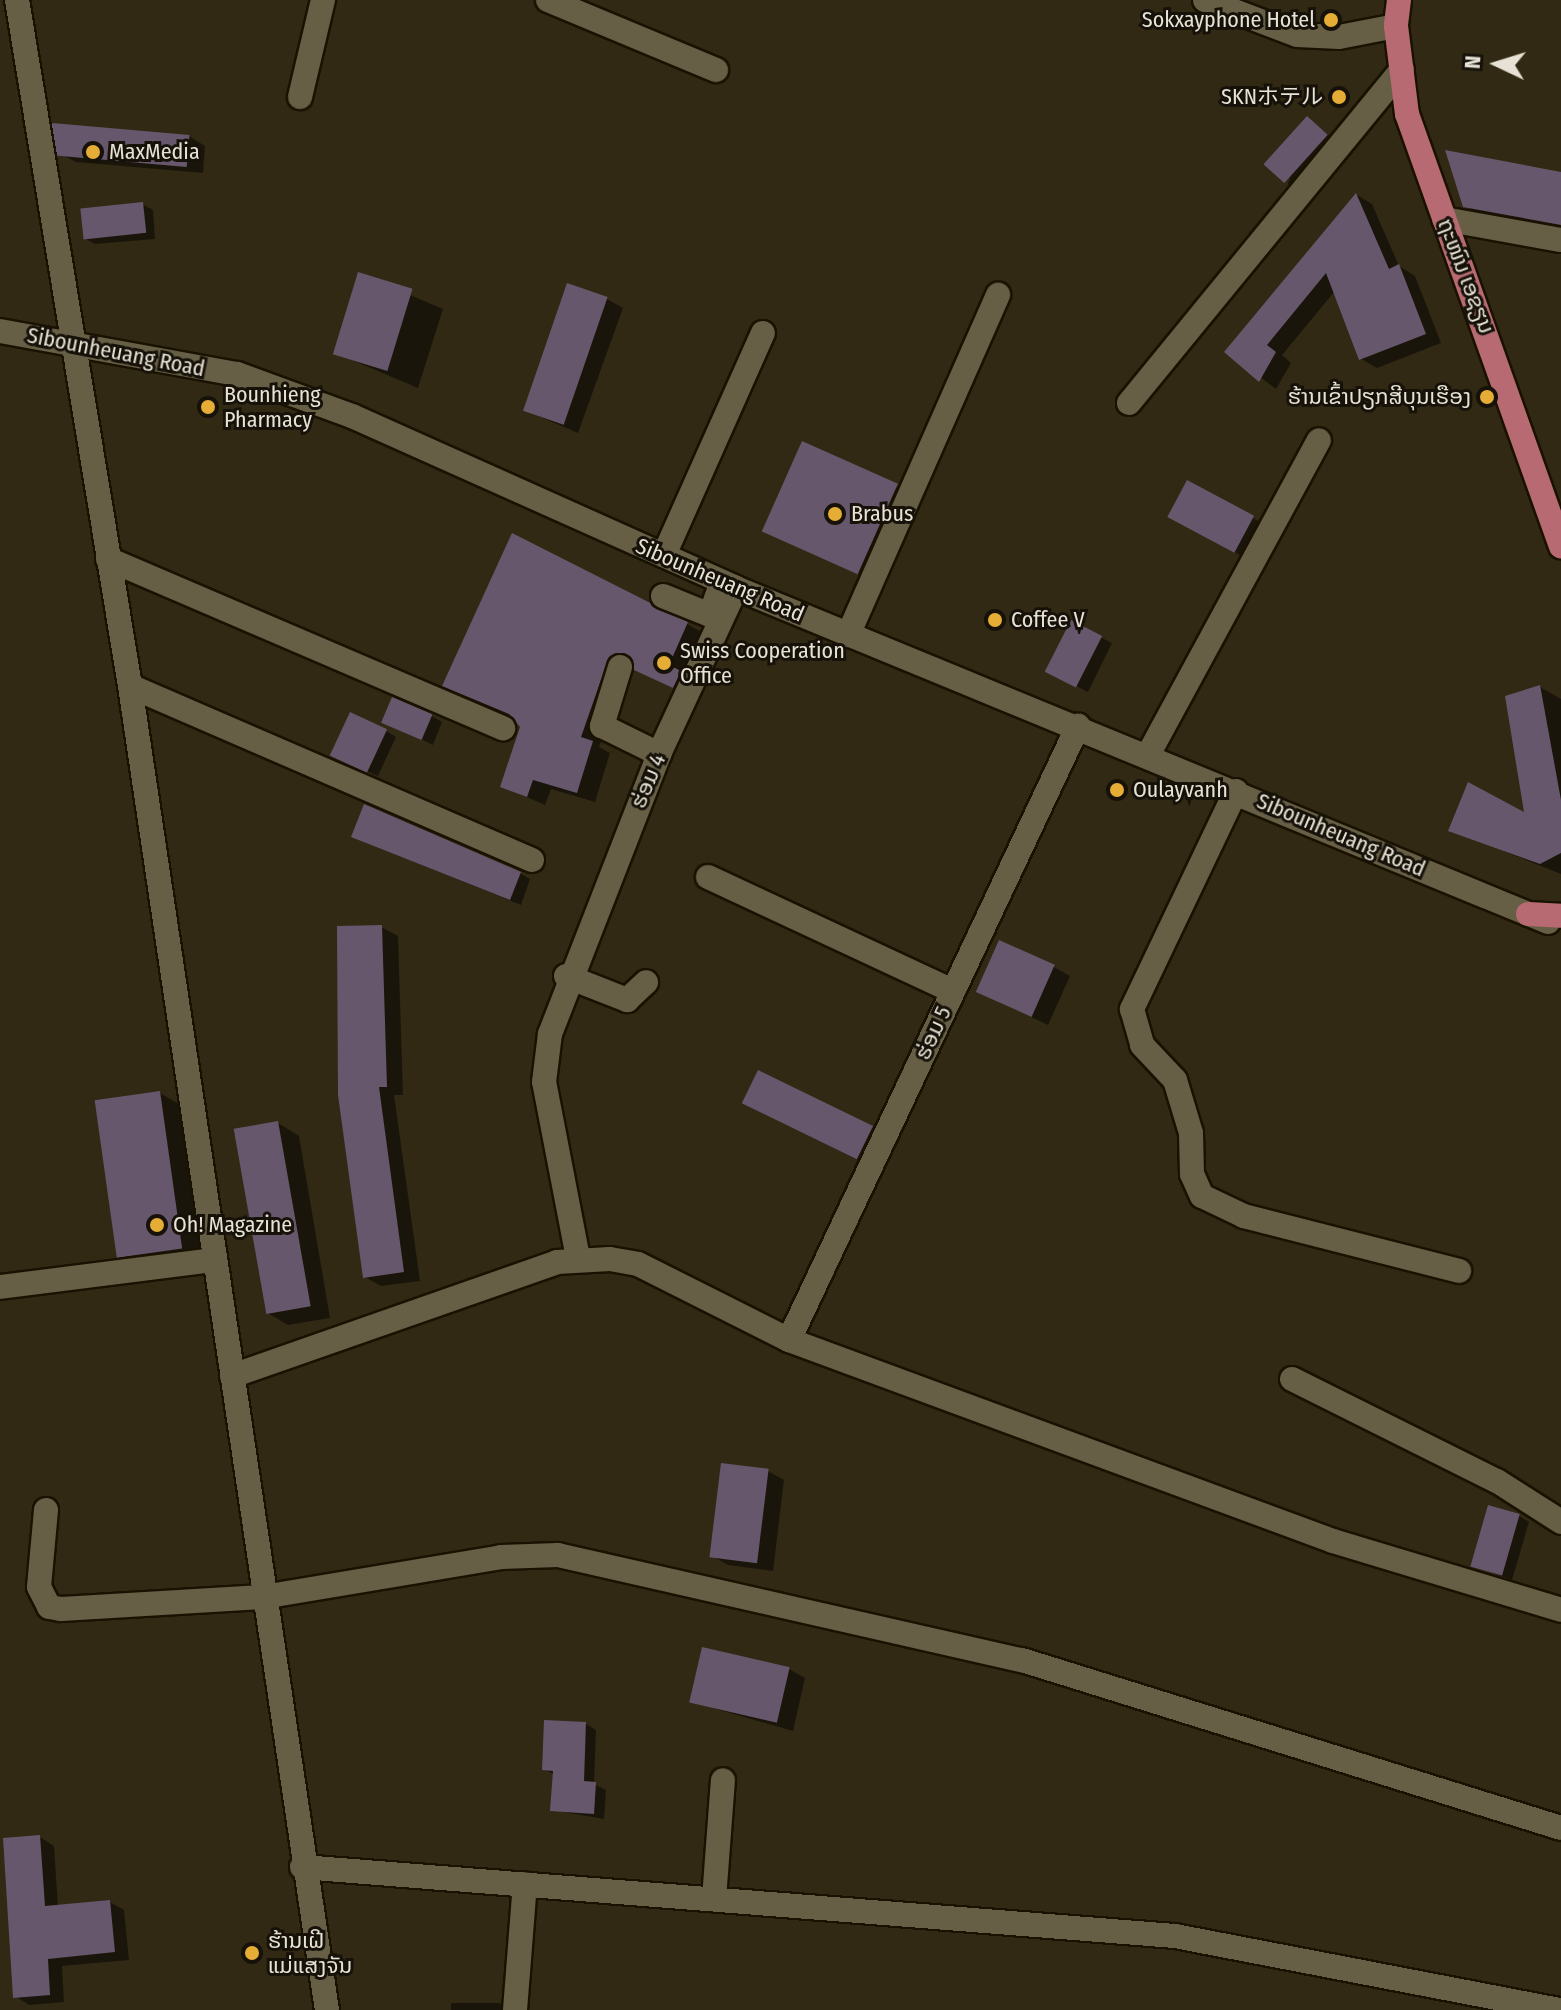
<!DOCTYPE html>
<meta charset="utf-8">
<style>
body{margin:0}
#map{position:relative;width:1561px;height:2010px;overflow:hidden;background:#312913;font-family:"Fira Sans Condensed","Noto Sans JP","Noto Sans Lao",sans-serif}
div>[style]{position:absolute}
.shadow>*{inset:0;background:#0007;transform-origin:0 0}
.building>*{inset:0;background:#67576c;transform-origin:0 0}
.roads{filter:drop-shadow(2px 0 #191200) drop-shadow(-2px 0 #191200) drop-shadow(0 2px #191200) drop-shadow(0 -2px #191200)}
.minor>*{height:24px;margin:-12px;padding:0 12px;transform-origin:12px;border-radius:12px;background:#675e46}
.major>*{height:24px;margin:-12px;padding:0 12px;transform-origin:12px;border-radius:12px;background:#b76a72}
.dots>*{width:22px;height:22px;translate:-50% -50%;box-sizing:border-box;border:4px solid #161209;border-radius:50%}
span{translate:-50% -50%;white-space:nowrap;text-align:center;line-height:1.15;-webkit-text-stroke:6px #161209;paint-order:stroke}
.poi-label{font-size:22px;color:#e7e2d5}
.right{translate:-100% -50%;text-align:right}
.left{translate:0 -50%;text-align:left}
.street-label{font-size:22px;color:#e7e2d5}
.north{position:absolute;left:1457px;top:24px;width:80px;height:80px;-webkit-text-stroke:6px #161209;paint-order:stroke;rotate:274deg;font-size:22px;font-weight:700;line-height:32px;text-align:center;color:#e7e2d5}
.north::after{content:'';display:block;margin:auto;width:28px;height:36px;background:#e7e2d5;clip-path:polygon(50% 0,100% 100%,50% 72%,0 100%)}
</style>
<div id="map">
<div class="shadow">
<i style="clip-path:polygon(1308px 118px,1336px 141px,1297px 189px,1288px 184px)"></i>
<i style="clip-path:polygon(189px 136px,205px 146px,203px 173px,76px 162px,59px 153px)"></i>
<i style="clip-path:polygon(1561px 174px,1561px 232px,1487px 219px,1465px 206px)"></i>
<i style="clip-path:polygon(1357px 195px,1372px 204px,1399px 266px,1415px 276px,1441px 343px,1377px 368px,1361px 359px,1335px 291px,1282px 355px,1291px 363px,1276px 389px,1227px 352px)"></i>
<i style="clip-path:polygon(142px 204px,153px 210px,155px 239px,95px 244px,84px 238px)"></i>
<i style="clip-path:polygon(360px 274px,443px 309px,418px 388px,335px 353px)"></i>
<i style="clip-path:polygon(607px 299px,623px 308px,578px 433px,524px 410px)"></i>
<i style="left:803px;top:443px;width:128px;height:95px;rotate:25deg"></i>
<i style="clip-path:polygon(1188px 483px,1269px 527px,1251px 561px,1186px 526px)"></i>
<i style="clip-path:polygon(1072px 623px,1112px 643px,1088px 692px,1058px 677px)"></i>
<i style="clip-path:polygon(687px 624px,705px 634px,692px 696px,627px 666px,599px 747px,610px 753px,595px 802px,551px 789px,545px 805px,502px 786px,523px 727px,445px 685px)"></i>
<i style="clip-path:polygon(1540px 687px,1561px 699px,1561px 874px,1451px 830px,1527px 815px)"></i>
<i style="clip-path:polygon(432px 716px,442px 722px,433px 745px,391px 725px)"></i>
<i style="clip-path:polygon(386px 731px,396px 737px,378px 776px,343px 761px)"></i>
<i style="clip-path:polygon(364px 842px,520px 873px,530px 879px,521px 905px)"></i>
<i style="clip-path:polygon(381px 927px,398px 936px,403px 1095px,394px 1095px,420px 1281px,381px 1286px,365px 1277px)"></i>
<i style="clip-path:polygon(1054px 967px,1070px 976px,1048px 1025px,978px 992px)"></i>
<i style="clip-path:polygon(160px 1093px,182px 1106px,204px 1260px,141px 1268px,119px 1256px)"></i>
<i style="clip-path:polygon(760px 1111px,872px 1129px,888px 1138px,874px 1168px)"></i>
<i style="clip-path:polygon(278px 1123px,299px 1136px,330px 1318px,288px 1325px,266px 1312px)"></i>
<i style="clip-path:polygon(768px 1471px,784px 1480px,773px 1571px,728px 1565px,712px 1556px)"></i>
<i style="clip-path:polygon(1519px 1516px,1529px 1522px,1512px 1580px,1472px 1565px)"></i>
<i style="clip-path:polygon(789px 1669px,805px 1678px,793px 1731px,692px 1702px)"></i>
<i style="clip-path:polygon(586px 1724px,596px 1730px,594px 1784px,606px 1790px,604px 1819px,552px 1810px,555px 1775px,544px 1769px)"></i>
<i style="clip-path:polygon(40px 1837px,54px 1846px,58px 1907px,110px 1902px,124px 1910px,129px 1960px,62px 1966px,64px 2002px,29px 2005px,15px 1996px)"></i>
<i style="clip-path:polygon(451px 2003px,499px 2003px,509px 2010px,451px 2010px)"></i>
</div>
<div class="building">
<i style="left:1307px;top:116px;width:28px;height:65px;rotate:42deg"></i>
<i style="left:52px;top:123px;width:138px;height:32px;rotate:5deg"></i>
<i style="clip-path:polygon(1445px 150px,1561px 172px,1561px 225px,1463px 207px)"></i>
<i style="clip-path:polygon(1356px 193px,1389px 269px,1399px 264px,1426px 334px,1359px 360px,1326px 273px,1267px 345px,1276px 352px,1259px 382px,1224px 352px)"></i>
<i style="left:143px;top:202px;width:31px;height:63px;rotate:84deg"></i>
<i style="left:358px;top:272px;width:57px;height:86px;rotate:17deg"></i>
<i style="left:567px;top:283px;width:43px;height:135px;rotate:19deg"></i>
<i style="left:802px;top:441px;width:105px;height:99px;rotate:24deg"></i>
<i style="left:1187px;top:480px;width:76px;height:42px;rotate:28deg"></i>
<i style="clip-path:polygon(512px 533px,688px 622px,669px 665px,681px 671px,673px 688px,634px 670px,625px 653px,609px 657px,581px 737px,593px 741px,577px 793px,533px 780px,527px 797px,500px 787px,520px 727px,509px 714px,442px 686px)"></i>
<i style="left:1071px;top:620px;width:35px;height:58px;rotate:27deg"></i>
<i style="clip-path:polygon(1540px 685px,1561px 800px,1561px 853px,1540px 864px,1448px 831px,1468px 782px,1524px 812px,1505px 696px)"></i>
<i style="left:392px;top:697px;width:44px;height:28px;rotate:23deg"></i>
<i style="left:350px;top:712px;width:41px;height:48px;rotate:25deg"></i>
<i style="clip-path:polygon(364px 804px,521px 872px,510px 900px,351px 837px)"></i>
<i style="clip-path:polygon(382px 925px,387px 1087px,379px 1087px,404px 1272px,363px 1278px,338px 1095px,337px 926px)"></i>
<i style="left:999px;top:940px;width:61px;height:57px;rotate:24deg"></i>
<i style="left:758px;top:1070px;width:128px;height:37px;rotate:26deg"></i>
<i style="left:160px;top:1091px;width:159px;height:66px;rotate:82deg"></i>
<i style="left:278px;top:1121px;width:188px;height:45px;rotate:80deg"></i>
<i style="left:721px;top:1463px;width:48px;height:95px;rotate:7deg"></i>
<i style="left:1488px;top:1505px;width:33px;height:64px;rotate:16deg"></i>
<i style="left:702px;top:1647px;width:90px;height:57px;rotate:13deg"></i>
<i style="clip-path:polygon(544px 1720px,586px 1722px,584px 1781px,596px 1782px,594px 1814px,550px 1811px,553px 1771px,542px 1770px)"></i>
<i style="clip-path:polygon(40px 1835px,45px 1906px,110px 1900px,115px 1952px,48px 1959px,50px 1995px,13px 1998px,3px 1838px)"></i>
</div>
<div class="roads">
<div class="minor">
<i style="left:17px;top:0;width:695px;rotate:80.65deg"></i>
<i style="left:130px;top:686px;width:1339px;rotate:81.54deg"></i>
<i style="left:548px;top:0;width:182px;rotate:22.6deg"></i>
<i style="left:1205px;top:0;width:98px;rotate:20.8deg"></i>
<i style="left:1297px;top:35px;width:42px;rotate:2.7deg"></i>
<i style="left:1339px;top:37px;width:58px;rotate:-10.9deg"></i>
<i style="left:300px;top:97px;width:100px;rotate:-76.7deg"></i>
<i style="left:1444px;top:219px;width:119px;rotate:10.2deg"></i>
<i style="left:0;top:331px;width:241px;rotate:10.3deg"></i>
<i style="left:237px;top:374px;width:122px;rotate:20.1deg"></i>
<i style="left:352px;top:416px;width:421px;rotate:24.1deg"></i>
<i style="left:736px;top:588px;width:878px;rotate:22.36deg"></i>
<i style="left:1129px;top:403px;width:431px;rotate:-50.7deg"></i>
<i style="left:664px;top:555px;width:243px;rotate:-66deg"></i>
<i style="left:108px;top:559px;width:430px;rotate:23.2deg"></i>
<i style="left:663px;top:596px;width:51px;rotate:22deg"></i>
<i style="left:710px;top:615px;width:29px;rotate:-70deg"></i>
<i style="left:848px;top:635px;width:372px;rotate:-66.2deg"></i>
<i style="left:620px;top:667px;width:62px;rotate:107deg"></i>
<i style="left:602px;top:726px;width:64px;rotate:26.2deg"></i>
<i style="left:130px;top:686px;width:438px;rotate:23.4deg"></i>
<i style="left:1148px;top:755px;width:358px;rotate:-61.5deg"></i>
<i style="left:1236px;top:791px;width:242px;rotate:115.5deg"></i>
<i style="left:1132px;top:1009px;width:37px;rotate:74deg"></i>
<i style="left:1142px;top:1045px;width:48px;rotate:46.7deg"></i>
<i style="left:1175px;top:1080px;width:55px;rotate:73.2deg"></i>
<i style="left:1191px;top:1133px;width:41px;rotate:88.6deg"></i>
<i style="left:1192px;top:1174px;width:24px;rotate:66deg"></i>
<i style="left:1202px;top:1196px;width:47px;rotate:25.5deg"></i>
<i style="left:1244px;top:1216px;width:222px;rotate:14.3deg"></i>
<i style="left:708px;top:877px;width:270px;rotate:25deg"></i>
<i style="left:566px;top:976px;width:66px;rotate:21.5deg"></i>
<i style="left:627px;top:1000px;width:26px;rotate:-43deg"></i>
<i style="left:578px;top:1258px;width:179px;rotate:-100.9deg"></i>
<i style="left:544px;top:1082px;width:48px;rotate:-82.9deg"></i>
<i style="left:550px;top:1034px;width:300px;rotate:-68.7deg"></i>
<i style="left:659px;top:754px;width:183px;rotate:-65.1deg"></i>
<i style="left:0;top:1287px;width:216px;rotate:-7.2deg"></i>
<i style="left:789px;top:1340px;width:679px;rotate:-64.79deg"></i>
<i style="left:232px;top:1376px;width:344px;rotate:-19.3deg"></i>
<i style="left:557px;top:1262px;width:53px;rotate:-3.2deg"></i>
<i style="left:610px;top:1259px;width:28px;rotate:10deg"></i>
<i style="left:638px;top:1264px;width:169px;rotate:26.7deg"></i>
<i style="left:789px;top:1340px;width:580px;rotate:20.28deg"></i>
<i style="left:1333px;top:1541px;width:238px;rotate:16.8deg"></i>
<i style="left:1292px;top:1379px;width:229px;rotate:26.5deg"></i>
<i style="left:1497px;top:1481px;width:76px;rotate:32.6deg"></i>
<i style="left:46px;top:1510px;width:77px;rotate:95.2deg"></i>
<i style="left:39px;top:1587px;width:22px;rotate:63deg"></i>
<i style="left:49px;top:1607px;width:12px;rotate:9deg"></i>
<i style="left:61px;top:1609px;width:202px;rotate:-3.4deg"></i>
<i style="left:263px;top:1597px;width:241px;rotate:-9.5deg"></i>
<i style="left:501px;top:1557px;width:57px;rotate:-2deg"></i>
<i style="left:558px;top:1555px;width:476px;rotate:12.8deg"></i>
<i style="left:1022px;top:1660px;width:565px;rotate:17.31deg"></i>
<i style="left:302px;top:1867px;width:876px;rotate:4.52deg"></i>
<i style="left:1175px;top:1936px;width:393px;rotate:10.9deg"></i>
<i style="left:714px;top:1899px;width:119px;rotate:-85.7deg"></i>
<i style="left:515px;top:2010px;width:126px;rotate:-85.5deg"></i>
</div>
<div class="major">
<i style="left:1399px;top:0;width:26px;rotate:97deg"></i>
<i style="left:1396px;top:26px;width:89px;rotate:82.9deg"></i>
<i style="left:1407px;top:114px;width:459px;rotate:70.4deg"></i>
<i style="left:1528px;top:914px;width:33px;rotate:3deg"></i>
</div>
</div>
<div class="dots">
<i style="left:1331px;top:20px;background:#e5ad35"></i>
<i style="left:1339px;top:97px;background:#e5ad35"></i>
<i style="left:93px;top:152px;background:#e5ad35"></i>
<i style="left:1487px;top:397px;background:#e5ad35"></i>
<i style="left:208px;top:407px;background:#e5ad35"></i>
<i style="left:835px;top:514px;background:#e5ad35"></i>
<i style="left:995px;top:620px;background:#e5ad35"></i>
<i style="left:664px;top:663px;background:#e5ad35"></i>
<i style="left:1117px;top:790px;background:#e5ad35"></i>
<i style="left:157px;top:1225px;background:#e5ad35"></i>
<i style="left:252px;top:1953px;background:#e5ad35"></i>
</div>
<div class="poi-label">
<span class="right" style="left:1315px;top:20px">Sokxayphone Hotel</span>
<span class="right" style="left:1323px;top:97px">SKNホテル</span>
<span class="left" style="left:109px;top:152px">MaxMedia</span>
<span class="left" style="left:224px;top:407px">Bounhieng<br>Pharmacy</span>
<span class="right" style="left:1471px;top:397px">ຮ້ານເຂົ້າປຽກສີບຸນເຮືອງ</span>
<span class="left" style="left:851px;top:514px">Brabus</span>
<span class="left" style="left:1011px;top:620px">Coffee V</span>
<span class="left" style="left:680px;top:663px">Swiss Cooperation<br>Office</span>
<span class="left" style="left:1133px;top:790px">Oulayvanh</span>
<span class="left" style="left:173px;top:1225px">Oh! Magazine</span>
<span class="left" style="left:268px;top:1953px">ຮ້ານເຝີ<br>ແມ່ແສງຈັນ</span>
</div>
<div class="street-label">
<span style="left:1466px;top:276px;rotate:69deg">ຖະໜົນ ເອຊຽນ</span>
<span style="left:116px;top:352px;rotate:11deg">Sibounheuang Road</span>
<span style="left:720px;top:580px;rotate:23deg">Sibounheuang Road</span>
<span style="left:648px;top:781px;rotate:-67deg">ຮ່ອມ 4</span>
<span style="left:1341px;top:835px;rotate:23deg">Sibounheuang Road</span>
<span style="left:933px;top:1033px;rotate:-65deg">ຮ່ອມ 5</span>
</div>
<div class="north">N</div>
</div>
